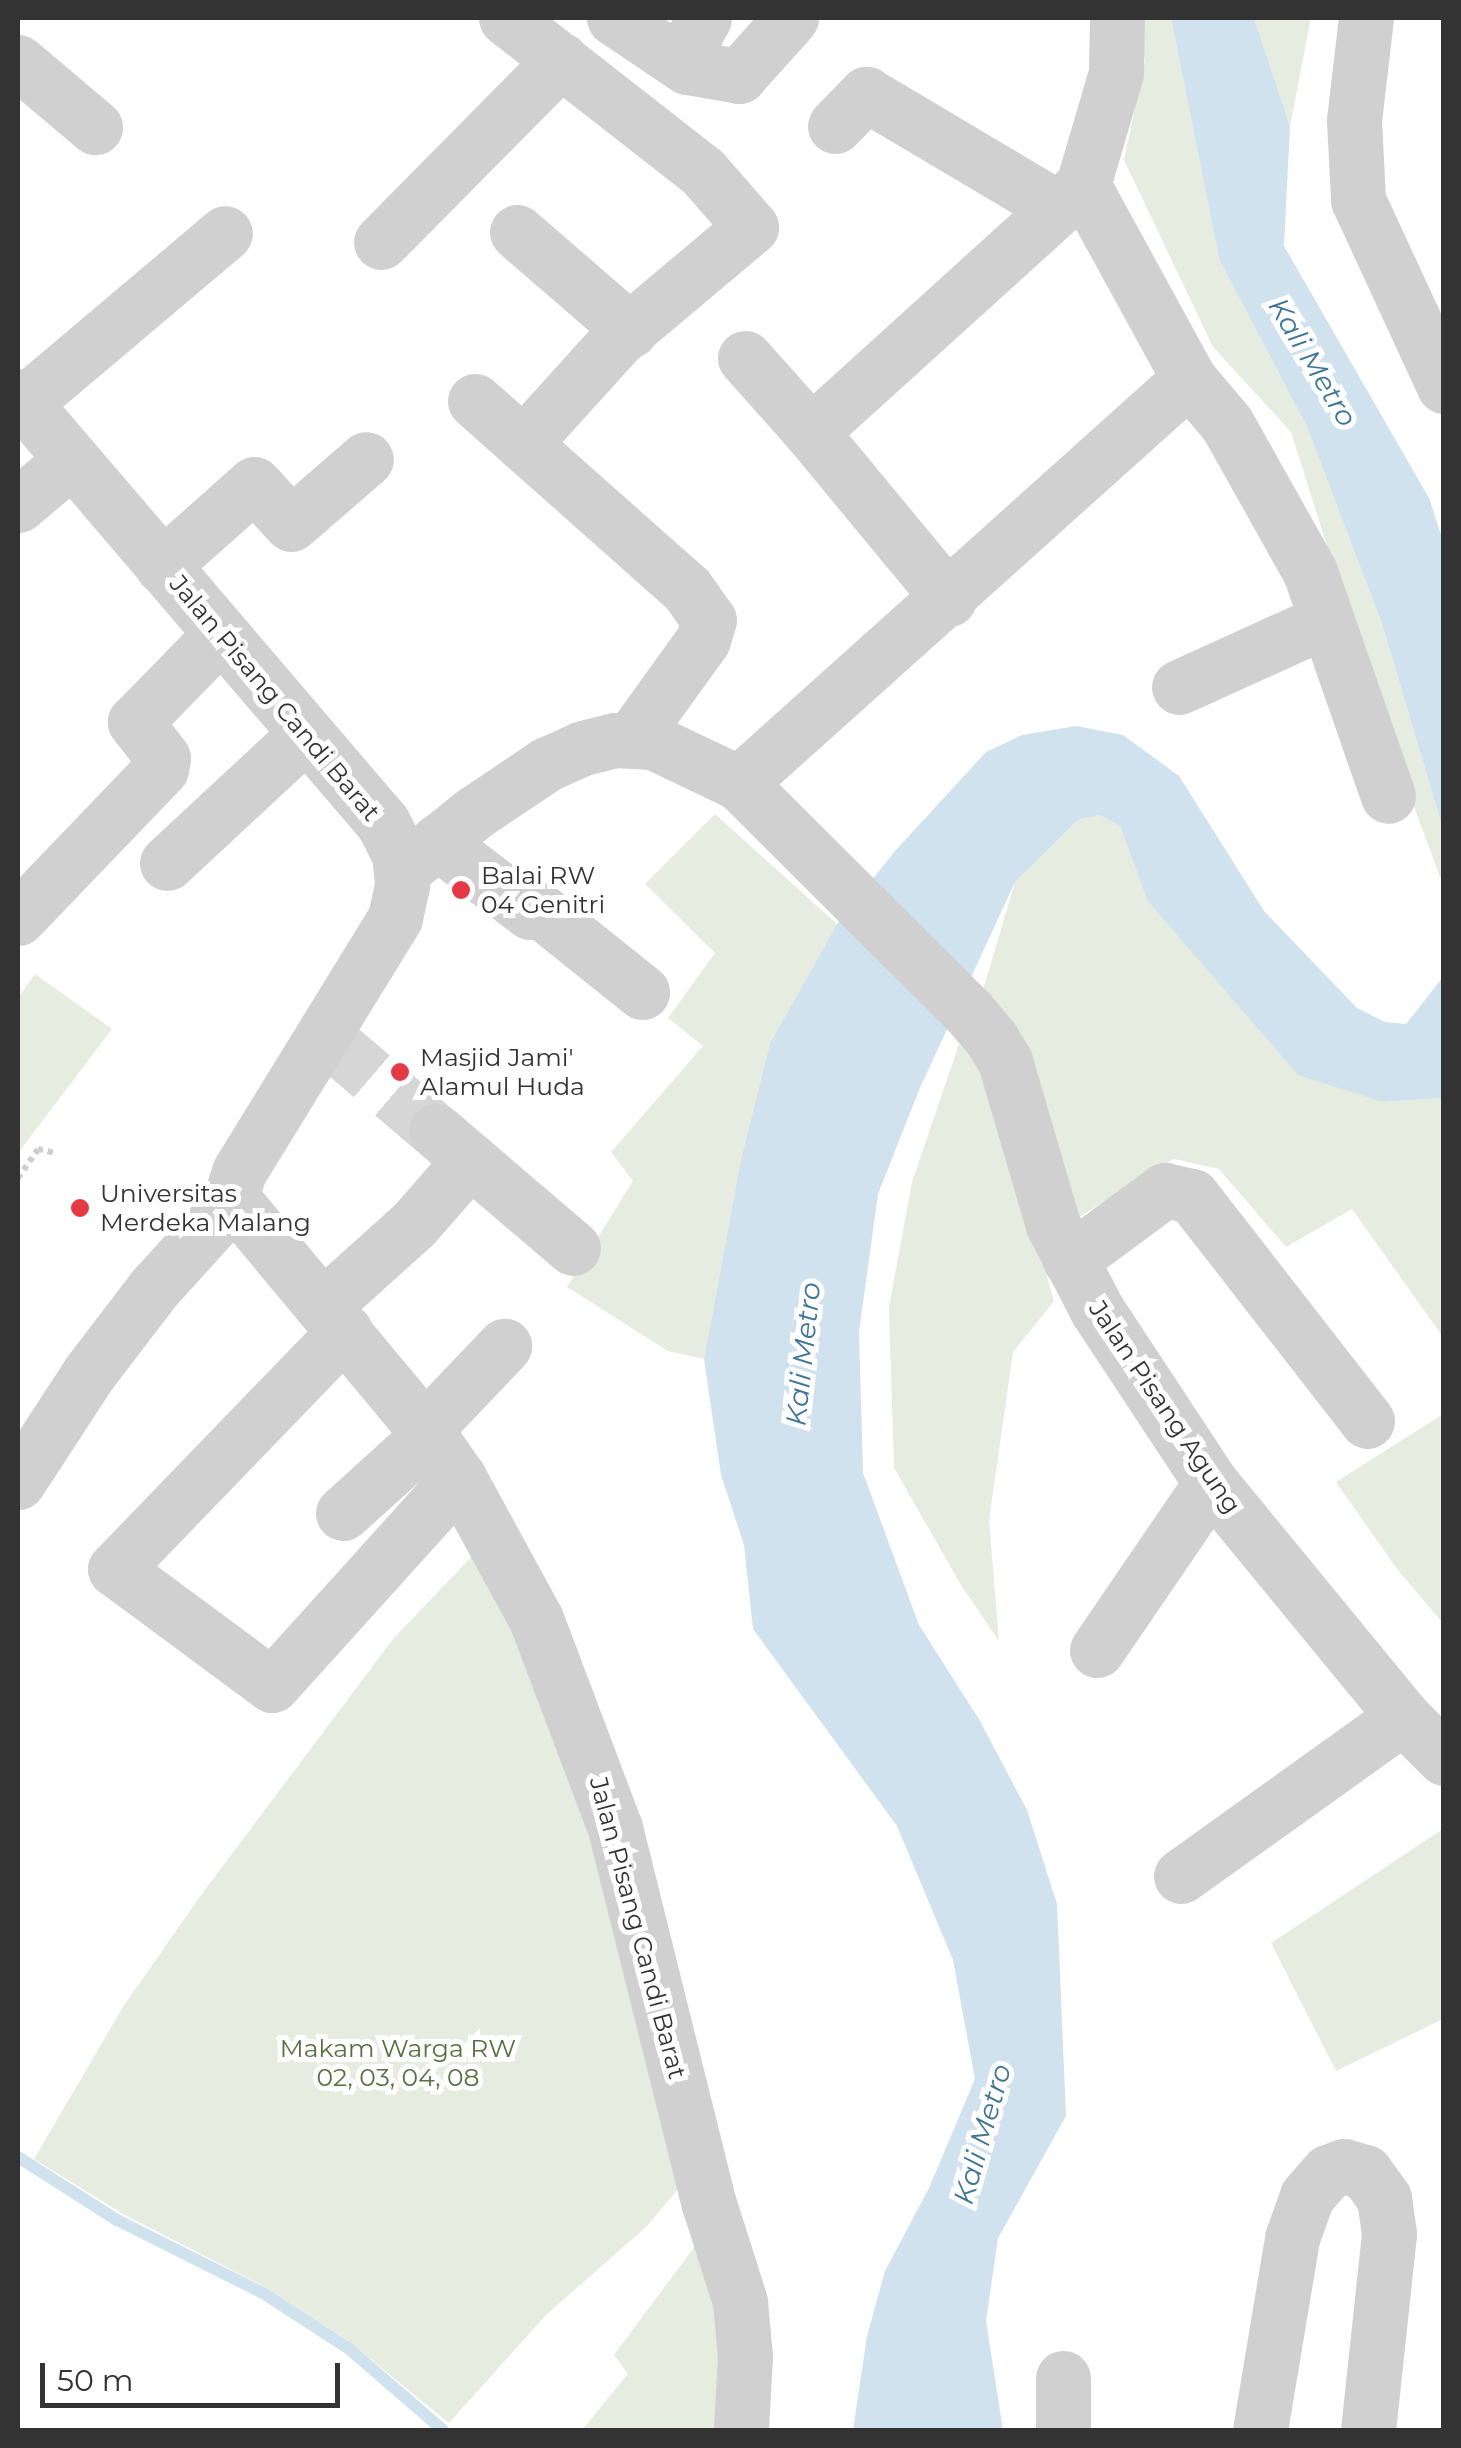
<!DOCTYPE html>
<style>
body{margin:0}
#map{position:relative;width:1461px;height:2448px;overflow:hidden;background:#fff;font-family:Montserrat,sans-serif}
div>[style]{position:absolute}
.green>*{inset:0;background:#e6ecdf}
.water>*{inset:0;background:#cfe2ee}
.stream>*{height:12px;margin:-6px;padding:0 6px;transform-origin:6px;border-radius:6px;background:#cfe2ee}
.minor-tunnel>*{height:55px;margin-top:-27.5px;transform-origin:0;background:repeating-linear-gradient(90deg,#d6d6d6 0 55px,transparent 0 83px)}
.path>*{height:6px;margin-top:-3px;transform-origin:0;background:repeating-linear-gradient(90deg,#cdcdcd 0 5px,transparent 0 10px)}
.minor>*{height:55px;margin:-27.5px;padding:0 27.5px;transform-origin:27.5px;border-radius:27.5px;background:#d0d0d0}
.dots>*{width:28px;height:28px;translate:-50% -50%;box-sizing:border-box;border:5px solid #fff;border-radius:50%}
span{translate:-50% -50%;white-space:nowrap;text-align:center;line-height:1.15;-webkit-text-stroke:10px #fff;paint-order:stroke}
.street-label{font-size:25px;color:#333}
.poi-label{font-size:25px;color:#333}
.left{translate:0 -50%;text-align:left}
.park-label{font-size:25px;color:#56703f}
.water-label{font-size:28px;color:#3f7597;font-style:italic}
.frame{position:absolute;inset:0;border:20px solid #333;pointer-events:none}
.scale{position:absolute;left:40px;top:2363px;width:300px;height:45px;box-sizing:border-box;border:5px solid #333;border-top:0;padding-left:12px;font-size:30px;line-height:35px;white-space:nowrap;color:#333;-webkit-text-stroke:8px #fff;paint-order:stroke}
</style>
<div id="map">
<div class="green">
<i style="clip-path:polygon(1136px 18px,1171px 18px,1219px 259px,1307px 427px,1382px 624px,1443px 829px,1443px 885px,1383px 723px,1291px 432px,1213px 347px,1124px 160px,1145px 61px)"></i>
<i style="clip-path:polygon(1254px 18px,1311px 18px,1290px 126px)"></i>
<i style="clip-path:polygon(715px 814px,837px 924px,770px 1043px,741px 1159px,704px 1359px,668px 1351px,567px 1287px,633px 1181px,611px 1152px,703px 1046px,668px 1018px,715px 953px,645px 884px)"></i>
<i style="clip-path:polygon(1099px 815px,1120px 826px,1147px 900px,1383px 1102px,1443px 1098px,1443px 1337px,1352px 1209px,1286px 1247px,1219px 1169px,1174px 1159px,1071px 1222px,981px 997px,1015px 882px,1078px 820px)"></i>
<i style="clip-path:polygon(35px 974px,112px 1029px,18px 1153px,18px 998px)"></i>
<i style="clip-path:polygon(959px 1044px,991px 1079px,1054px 1301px,1013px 1352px,989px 1520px,999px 1641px,961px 1585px,894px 1468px,889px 1307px,912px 1182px)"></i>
<i style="clip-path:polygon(1443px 1414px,1443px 1623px,1397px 1569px,1336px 1482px)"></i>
<i style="clip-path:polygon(478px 1550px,547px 1679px,690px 2175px,646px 2227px,546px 2315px,449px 2423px,346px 2339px,263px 2286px,123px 2214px,34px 2159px,123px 2007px,201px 1895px,393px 1639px)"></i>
<i style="clip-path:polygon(1443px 1829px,1443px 2019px,1336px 2071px,1271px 1943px)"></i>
<i style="clip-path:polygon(701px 2238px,718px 2289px,723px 2430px,582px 2430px,628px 2374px,614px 2355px)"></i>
</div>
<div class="water">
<i style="clip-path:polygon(1171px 18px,1254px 18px,1290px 126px,1284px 246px,1429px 498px,1444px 544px,1443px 829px,1382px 624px,1307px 427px,1219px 259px)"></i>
<i style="clip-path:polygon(1076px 726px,1123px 735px,1179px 776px,1264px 911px,1357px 1008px,1385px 1022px,1406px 1024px,1443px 977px,1443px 1098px,1383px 1102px,1298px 1075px,1147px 900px,1120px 826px,1099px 815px,1078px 820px,1015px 882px,919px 1090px,878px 1194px,859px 1332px,863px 1473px,919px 1625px,980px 1721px,1027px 1810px,1057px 1904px,1066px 2116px,998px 2238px,986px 2321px,1003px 2430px,853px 2430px,867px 2336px,885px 2271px,929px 2188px,975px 2079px,953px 1960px,897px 1826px,753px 1629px,744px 1545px,721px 1475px,704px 1359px,741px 1159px,770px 1043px,837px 924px,895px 851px,986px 752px,1022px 735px)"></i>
</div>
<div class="stream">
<i style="left:18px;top:2157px;width:117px;rotate:32.5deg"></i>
<i style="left:117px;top:2220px;width:163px;rotate:26.6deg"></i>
<i style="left:263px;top:2293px;width:101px;rotate:32.9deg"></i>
<i style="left:348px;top:2348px;width:125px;rotate:40.8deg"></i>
</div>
<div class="minor-tunnel">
<i style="left:330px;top:1040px;width:140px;rotate:40.6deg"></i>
</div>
<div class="path">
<i style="left:18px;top:1178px;width:35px;rotate:-55deg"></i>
<i style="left:38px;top:1149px;width:18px;rotate:13deg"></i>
</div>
<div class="minor">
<i style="left:506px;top:18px;width:250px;rotate:38deg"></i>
<i style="left:703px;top:172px;width:73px;rotate:48.9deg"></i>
<i style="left:751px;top:227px;width:175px;rotate:139.9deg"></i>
<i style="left:617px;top:340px;width:140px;rotate:132.1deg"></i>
<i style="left:614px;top:18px;width:88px;rotate:33.9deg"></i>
<i style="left:687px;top:67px;width:53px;rotate:9.8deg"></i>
<i style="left:739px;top:76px;width:78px;rotate:-48.1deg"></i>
<i style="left:1366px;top:18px;width:103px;rotate:96.7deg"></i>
<i style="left:1354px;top:120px;width:80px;rotate:87.1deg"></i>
<i style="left:1358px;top:200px;width:205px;rotate:65.2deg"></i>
<i style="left:688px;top:47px;width:33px;rotate:-61deg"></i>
<i style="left:18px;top:62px;width:101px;rotate:40.2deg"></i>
<i style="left:835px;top:126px;width:45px;rotate:-45.9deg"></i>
<i style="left:866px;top:94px;width:221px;rotate:30.7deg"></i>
<i style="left:1083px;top:185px;width:221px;rotate:61.3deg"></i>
<i style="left:1189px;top:379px;width:59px;rotate:49.8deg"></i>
<i style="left:1227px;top:424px;width:170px;rotate:60.7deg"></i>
<i style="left:1310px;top:572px;width:237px;rotate:70.8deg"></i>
<i style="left:517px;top:232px;width:150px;rotate:40.9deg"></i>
<i style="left:381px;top:242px;width:256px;rotate:-45.3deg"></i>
<i style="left:745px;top:358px;width:99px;rotate:48.3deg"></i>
<i style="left:18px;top:396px;width:562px;rotate:49.48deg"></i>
<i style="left:383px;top:823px;width:35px;rotate:63deg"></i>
<i style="left:399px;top:854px;width:31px;rotate:84deg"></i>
<i style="left:402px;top:885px;width:34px;rotate:102deg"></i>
<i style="left:395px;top:918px;width:298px;rotate:121.6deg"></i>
<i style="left:239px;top:1172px;width:26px;rotate:108deg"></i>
<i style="left:231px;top:1197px;width:310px;rotate:50.2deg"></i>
<i style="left:429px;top:1435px;width:52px;rotate:55.1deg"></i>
<i style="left:459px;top:1478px;width:161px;rotate:61.4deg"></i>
<i style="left:536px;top:1619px;width:223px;rotate:69.3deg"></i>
<i style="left:615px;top:1828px;width:388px;rotate:76deg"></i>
<i style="left:709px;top:2204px;width:103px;rotate:72.4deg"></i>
<i style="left:740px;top:2302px;width:54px;rotate:84.7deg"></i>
<i style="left:745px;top:2356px;width:74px;rotate:93.1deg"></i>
<i style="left:475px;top:401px;width:283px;rotate:41.6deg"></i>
<i style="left:687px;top:589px;width:38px;rotate:55deg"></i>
<i style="left:709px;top:620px;width:21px;rotate:107deg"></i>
<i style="left:703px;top:640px;width:123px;rotate:125.8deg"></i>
<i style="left:24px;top:403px;width:263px;rotate:-40.2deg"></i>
<i style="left:18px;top:505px;width:70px;rotate:-39.8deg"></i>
<i style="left:162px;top:566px;width:123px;rotate:-41.7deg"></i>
<i style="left:254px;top:484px;width:54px;rotate:47.2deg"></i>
<i style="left:291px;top:524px;width:99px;rotate:-40.9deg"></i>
<i style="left:949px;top:599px;width:217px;rotate:-129.6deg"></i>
<i style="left:811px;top:432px;width:367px;rotate:-42.2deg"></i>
<i style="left:1083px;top:185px;width:117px;rotate:-73.6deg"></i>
<i style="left:1116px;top:73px;width:55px;rotate:-89deg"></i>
<i style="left:1179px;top:687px;width:162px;rotate:-24.4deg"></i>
<i style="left:739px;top:783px;width:605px;rotate:-41.92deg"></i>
<i style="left:437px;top:842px;width:116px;rotate:37deg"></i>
<i style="left:530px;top:912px;width:8px;rotate:-40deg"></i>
<i style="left:536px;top:907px;width:136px;rotate:38.7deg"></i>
<i style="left:167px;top:863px;width:190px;rotate:-42.9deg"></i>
<i style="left:403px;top:870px;width:91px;rotate:-38.8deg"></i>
<i style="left:474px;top:813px;width:88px;rotate:-33.9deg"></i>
<i style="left:547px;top:764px;width:39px;rotate:-24deg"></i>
<i style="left:583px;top:748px;width:33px;rotate:-14deg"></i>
<i style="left:615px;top:740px;width:38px;rotate:3deg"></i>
<i style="left:653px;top:742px;width:95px;rotate:25.5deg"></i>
<i style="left:739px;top:783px;width:323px;rotate:44.9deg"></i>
<i style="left:968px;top:1011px;width:38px;rotate:50deg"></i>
<i style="left:992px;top:1040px;width:25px;rotate:58deg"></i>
<i style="left:1005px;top:1061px;width:171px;rotate:73.7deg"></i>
<i style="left:1053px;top:1225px;width:96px;rotate:62.6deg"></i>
<i style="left:1097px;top:1310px;width:207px;rotate:56.6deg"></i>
<i style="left:1211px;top:1483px;width:303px;rotate:50.6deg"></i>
<i style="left:1403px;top:1717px;width:58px;rotate:45deg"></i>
<i style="left:18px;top:918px;width:207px;rotate:-46.2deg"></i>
<i style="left:161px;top:769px;width:11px;rotate:-80deg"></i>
<i style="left:163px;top:758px;width:46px;rotate:-127.9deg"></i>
<i style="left:135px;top:722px;width:123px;rotate:-45.7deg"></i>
<i style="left:436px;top:1131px;width:180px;rotate:40.5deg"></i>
<i style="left:1070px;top:1260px;width:118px;rotate:-36.4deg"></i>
<i style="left:1165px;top:1190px;width:28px;rotate:13deg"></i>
<i style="left:1192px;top:1196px;width:285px;rotate:52.1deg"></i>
<i style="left:323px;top:1306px;width:122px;rotate:-42deg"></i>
<i style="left:414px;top:1224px;width:85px;rotate:-48.8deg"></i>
<i style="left:345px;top:1331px;width:331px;rotate:134deg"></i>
<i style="left:115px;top:1569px;width:195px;rotate:36.5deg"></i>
<i style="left:272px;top:1685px;width:279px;rotate:-47.9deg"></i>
<i style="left:425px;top:1429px;width:115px;rotate:-46.4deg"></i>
<i style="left:18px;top:1482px;width:130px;rotate:-56.9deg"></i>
<i style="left:89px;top:1373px;width:107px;rotate:-52.6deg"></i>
<i style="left:154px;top:1288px;width:118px;rotate:-47.8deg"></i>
<i style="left:343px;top:1513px;width:116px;rotate:-42.2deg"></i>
<i style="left:1097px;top:1650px;width:202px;rotate:-55.7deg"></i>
<i style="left:1181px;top:1876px;width:273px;rotate:-35.6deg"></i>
<i style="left:1063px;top:2430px;width:52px;rotate:-90deg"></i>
<i style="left:1260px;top:2430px;width:195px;rotate:-80.5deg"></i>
<i style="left:1292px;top:2238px;width:45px;rotate:-70.3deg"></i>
<i style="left:1307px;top:2196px;width:32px;rotate:-49deg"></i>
<i style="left:1328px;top:2172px;width:17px;rotate:-21deg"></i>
<i style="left:1344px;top:2166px;width:22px;rotate:16deg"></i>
<i style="left:1365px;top:2172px;width:32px;rotate:54deg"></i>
<i style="left:1384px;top:2198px;width:36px;rotate:82deg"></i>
<i style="left:1389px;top:2234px;width:197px;rotate:96.1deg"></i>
</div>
<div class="dots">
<i style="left:461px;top:890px;background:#e63946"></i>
<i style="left:400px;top:1072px;background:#e63946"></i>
<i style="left:80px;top:1208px;background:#e63946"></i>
</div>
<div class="street-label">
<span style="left:275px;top:698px;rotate:50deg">Jalan Pisang Candi Barat</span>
<span style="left:1165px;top:1407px;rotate:56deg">Jalan Pisang Agung</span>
<span style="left:638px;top:1928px;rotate:75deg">Jalan Pisang Candi Barat</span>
</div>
<div class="poi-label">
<span class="left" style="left:481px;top:890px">Balai RW<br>04 Genitri</span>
<span class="left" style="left:420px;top:1072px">Masjid Jami'<br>Alamul Huda</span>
<span class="left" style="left:100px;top:1208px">Universitas<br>Merdeka Malang</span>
</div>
<div class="park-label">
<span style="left:398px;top:2063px">Makam Warga RW<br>02, 03, 04, 08</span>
</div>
<div class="water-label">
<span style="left:1313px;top:362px;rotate:59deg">Kali Metro</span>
<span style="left:803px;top:1354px;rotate:-84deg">Kali Metro</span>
<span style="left:982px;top:2134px;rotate:-74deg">Kali Metro</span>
</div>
<div class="frame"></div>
<div class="scale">50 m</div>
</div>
